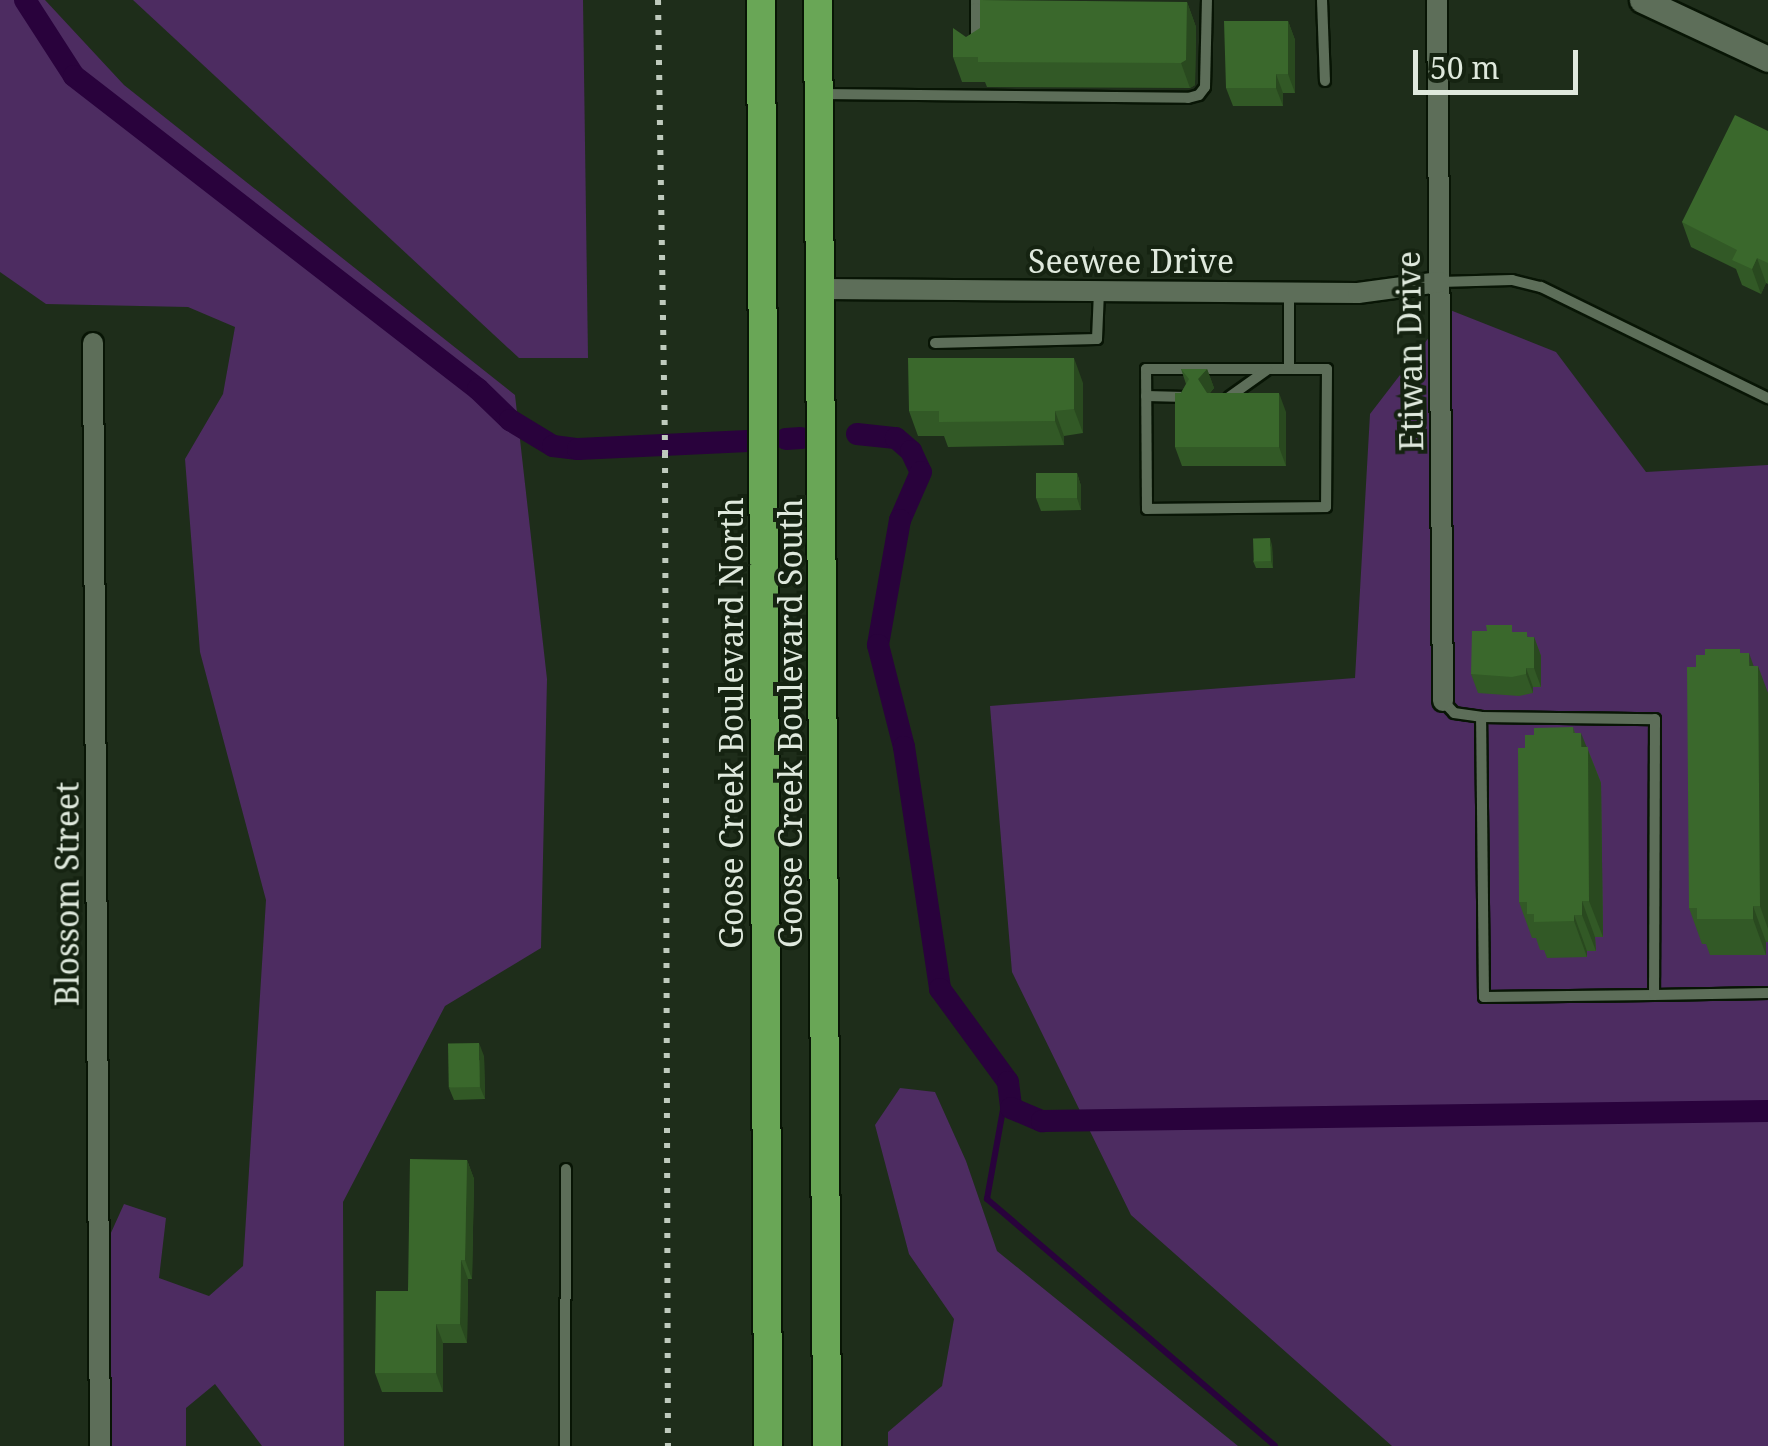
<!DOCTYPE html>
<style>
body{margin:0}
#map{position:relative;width:1768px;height:1446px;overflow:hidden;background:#1e2d1a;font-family:"Noto Serif",serif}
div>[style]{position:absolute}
.green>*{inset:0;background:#4d2c61}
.stream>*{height:6px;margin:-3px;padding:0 3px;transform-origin:3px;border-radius:3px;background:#29023c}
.canal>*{height:22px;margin:-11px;padding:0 11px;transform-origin:11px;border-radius:11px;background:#29023c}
.roads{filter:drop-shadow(2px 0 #081505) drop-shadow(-2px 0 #081505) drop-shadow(0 2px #081505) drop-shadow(0 -2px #081505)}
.service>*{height:10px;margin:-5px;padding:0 5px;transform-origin:5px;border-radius:5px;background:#5d6e59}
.minor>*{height:20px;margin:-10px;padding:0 10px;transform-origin:10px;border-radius:10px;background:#5d6e59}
.tertiary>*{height:25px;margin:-12.5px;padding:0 12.5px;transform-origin:12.5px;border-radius:12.5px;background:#5d6e59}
.trunk>*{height:28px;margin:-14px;padding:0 14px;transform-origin:14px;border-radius:14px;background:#69a656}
.rail>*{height:6px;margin-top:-3px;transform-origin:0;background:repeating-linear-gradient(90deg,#bfcabd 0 5px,transparent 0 15px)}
.wall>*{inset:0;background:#325926}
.shaded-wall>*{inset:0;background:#29491f}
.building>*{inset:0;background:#3a682c;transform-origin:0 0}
span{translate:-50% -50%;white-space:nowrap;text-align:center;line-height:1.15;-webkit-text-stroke:8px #152311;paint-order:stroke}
.street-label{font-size:32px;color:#dfe9dd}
.scale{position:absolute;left:1413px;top:50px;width:165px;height:45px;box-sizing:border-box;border:5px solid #dfe9dd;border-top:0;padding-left:12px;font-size:30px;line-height:35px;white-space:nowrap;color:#dfe9dd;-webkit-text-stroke:8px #152311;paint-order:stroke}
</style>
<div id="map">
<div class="green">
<i style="clip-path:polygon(0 0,45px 0,124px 85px,515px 395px,547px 679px,541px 948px,445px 1006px,343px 1202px,344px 1446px,262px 1446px,215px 1384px,186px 1408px,186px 1446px,107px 1446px,105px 1246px,124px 1204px,166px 1218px,159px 1278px,209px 1296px,243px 1266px,266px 900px,200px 652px,185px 459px,223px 394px,235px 327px,188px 307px,46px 304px,0 272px)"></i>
<i style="clip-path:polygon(133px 0,583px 0,588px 358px,519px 358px)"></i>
<i style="clip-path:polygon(1450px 310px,1556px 352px,1646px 472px,1768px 465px,1768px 1446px,1392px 1446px,1131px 1215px,1012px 972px,990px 706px,1355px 678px,1370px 414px)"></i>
<i style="clip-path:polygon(900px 1088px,935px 1092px,966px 1161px,997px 1251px,1238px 1446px,888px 1446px,888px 1432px,942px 1386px,954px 1319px,909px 1254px,875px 1125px)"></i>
</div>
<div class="stream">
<i style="left:1008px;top:1082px;width:119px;rotate:100.2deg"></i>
<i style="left:987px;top:1199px;width:379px;rotate:40.6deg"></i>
</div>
<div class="canal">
<i style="left:25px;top:0;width:90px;rotate:57.2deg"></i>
<i style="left:74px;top:76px;width:511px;rotate:37.77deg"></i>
<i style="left:478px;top:389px;width:45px;rotate:44.1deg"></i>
<i style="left:510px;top:420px;width:50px;rotate:31.2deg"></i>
<i style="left:553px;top:446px;width:25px;rotate:7deg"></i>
<i style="left:578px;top:449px;width:170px;rotate:-2.7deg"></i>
<i style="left:857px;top:434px;width:39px;rotate:6deg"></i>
<i style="left:896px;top:438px;width:20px;rotate:41deg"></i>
<i style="left:911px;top:451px;width:23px;rotate:65deg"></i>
<i style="left:921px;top:472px;width:52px;rotate:113.6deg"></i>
<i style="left:900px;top:520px;width:127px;rotate:100deg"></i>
<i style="left:878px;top:645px;width:105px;rotate:75.7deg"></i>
<i style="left:904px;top:747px;width:245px;rotate:81.5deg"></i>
<i style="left:940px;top:989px;width:115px;rotate:53.8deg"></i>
<i style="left:1008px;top:1082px;width:26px;rotate:83deg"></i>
<i style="left:1011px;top:1108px;width:34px;rotate:23deg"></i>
<i style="left:1042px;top:1121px;width:726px;rotate:-0.79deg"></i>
<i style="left:786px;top:439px;width:15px;rotate:-4deg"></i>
</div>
<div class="roads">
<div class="service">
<i style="left:976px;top:0;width:8px;rotate:90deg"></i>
<i style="left:976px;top:8px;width:16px"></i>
<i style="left:1322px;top:0;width:81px;rotate:87.9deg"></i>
<i style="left:976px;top:42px;width:34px;rotate:-90deg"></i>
<i style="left:820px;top:94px;width:368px;rotate:0.6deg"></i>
<i style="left:1188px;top:98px;width:11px;rotate:-15deg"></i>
<i style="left:1199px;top:95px;width:10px;rotate:-53deg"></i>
<i style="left:1205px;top:87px;width:87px;rotate:-88.7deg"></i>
<i style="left:1440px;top:282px;width:72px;rotate:-1.6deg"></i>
<i style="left:1512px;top:280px;width:30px;rotate:14deg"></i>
<i style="left:1541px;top:287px;width:253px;rotate:26.1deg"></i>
<i style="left:935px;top:343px;width:162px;rotate:-1.4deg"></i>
<i style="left:1097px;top:339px;width:48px;rotate:-87.6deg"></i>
<i style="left:1289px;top:369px;width:38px"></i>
<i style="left:1327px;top:369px;width:138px;rotate:90.4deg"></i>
<i style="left:1326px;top:507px;width:179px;rotate:179.4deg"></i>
<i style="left:1147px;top:509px;width:140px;rotate:-90.4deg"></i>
<i style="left:1146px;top:369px;width:143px"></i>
<i style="left:1289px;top:369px;width:76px;rotate:-90deg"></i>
<i style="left:1146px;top:396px;width:40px;rotate:1.4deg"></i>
<i style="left:1229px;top:397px;width:47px;rotate:-35.4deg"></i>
<i style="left:1443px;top:701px;width:16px;rotate:47deg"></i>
<i style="left:1454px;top:713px;width:27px;rotate:8deg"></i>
<i style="left:1481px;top:717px;width:174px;rotate:0.7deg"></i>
<i style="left:1655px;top:719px;width:276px;rotate:90.2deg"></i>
<i style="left:1654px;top:995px;width:170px;rotate:179.3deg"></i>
<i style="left:1484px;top:997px;width:280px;rotate:-90.6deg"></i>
<i style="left:1654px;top:995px;width:114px;rotate:-1deg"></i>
<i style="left:565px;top:1446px;width:277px;rotate:-89.8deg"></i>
</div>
<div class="minor">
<i style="left:1437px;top:0;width:701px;rotate:89.51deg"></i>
<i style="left:821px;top:289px;width:537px;rotate:0.43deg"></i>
<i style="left:1358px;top:293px;width:82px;rotate:-7.7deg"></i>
<i style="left:93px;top:343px;width:1103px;rotate:89.64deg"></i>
</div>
<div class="tertiary">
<i style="left:1642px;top:0;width:139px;rotate:25.1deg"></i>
</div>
<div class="trunk">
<i style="left:761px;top:0;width:1446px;rotate:89.72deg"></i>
<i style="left:818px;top:0;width:1446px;rotate:89.64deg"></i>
</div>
</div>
<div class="rail">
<i style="left:658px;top:0;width:453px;rotate:89.1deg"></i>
<i style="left:665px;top:453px;width:993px;rotate:89.83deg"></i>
</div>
<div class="wall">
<i style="clip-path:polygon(1187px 2px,1196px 27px,1195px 85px,1190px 88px,987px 87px,985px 82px,962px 82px,953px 57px,966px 37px)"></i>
<i style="clip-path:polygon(1288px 21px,1295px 40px,1295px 93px,1283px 93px,1283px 106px,1233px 106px,1226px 88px)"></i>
<i style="clip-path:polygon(1768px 131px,1768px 284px,1766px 283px,1761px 294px,1742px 285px,1736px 269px,1691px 247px,1682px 222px)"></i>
<i style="clip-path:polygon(1181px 369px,1207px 369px,1214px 388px,1210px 393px,1286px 412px,1286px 466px,1182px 466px,1175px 447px,1181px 393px,1186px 384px)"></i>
<i style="clip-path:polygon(1083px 383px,1083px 433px,1064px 436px,1064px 445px,948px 447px,944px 436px,918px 436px,909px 411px)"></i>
<i style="clip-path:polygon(1077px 473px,1081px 486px,1081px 510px,1041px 511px,1036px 498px)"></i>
<i style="clip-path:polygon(1272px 545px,1273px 568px,1256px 568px,1253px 561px)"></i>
<i style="clip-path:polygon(1515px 632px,1529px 637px,1534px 637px,1541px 656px,1541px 687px,1533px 687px,1533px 693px,1519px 696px,1478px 693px,1471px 674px)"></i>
<i style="clip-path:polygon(1741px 653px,1753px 666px,1768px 693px,1768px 942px,1766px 942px,1766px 955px,1710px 955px,1706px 944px,1702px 944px,1689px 908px)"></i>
<i style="clip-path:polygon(1573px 727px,1575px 733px,1587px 747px,1601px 783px,1603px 937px,1595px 937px,1596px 951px,1587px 951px,1587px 957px,1547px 958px,1544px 950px,1540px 950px,1536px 938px,1532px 938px,1519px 902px,1525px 748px,1534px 735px)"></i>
<i style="clip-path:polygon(484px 1056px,485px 1099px,454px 1100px,449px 1088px)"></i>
<i style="clip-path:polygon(467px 1160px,474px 1179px,472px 1279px,468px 1279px,467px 1343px,443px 1343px,443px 1392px,382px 1392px,375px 1373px)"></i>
</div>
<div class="shaded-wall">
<i style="clip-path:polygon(1187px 2px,1196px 27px,1195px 85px,1190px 88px,1181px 63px)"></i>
<i style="clip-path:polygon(1288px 21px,1295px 40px,1295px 93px,1288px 74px)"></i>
<i style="clip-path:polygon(1276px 74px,1283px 93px,1283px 106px,1276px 88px)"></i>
<i style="clip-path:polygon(1757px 258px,1766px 283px,1761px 294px,1752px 269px)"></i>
<i style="clip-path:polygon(1074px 358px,1083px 383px,1083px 433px,1074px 409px)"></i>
<i style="clip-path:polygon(1207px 369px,1214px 388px,1205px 398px,1198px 379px)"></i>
<i style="clip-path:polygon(1279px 393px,1286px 412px,1286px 466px,1279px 447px)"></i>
<i style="clip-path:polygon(1055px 411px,1064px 436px,1064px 445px,1055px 421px)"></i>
<i style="clip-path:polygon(1077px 473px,1081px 486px,1081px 510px,1077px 498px)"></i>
<i style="clip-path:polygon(1270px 538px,1272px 545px,1273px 568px,1271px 561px)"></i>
<i style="clip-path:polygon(1534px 637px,1541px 656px,1541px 687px,1534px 668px)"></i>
<i style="clip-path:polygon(1749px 653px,1758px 678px,1758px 666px,1768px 693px,1768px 929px,1760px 906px)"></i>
<i style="clip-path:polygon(1526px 668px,1533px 687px,1533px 693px,1526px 674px)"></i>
<i style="clip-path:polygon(1581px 733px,1601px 783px,1603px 937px,1589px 901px)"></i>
<i style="clip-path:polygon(1582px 901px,1595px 937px,1596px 951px,1582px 915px)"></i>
<i style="clip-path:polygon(1753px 906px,1766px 942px,1766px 955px,1753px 919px)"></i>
<i style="clip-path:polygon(1574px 915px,1587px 951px,1587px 957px,1574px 921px)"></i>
<i style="clip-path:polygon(479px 1043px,484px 1056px,485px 1099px,480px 1087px)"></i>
<i style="clip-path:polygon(467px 1160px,474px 1179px,472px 1279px,465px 1260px)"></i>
<i style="clip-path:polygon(461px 1260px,468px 1279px,467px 1343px,460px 1324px)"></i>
<i style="clip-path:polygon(436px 1324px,443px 1343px,443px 1392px,436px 1373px)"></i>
</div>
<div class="building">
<i style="clip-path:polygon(980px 0,1187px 2px,1186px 60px,1181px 63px,978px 62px,978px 57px,953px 57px,953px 28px,966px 37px,980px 28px)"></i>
<i style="clip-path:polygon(1224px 21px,1288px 21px,1288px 74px,1276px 74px,1276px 88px,1226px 88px)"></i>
<i style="clip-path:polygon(1735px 115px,1768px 131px,1768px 263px,1757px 258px,1752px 269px,1732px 260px,1737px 250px,1682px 222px)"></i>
<i style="clip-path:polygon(908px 358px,1074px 358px,1074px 409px,1055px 411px,1055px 421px,939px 422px,939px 411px,909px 411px)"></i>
<i style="clip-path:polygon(1181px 369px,1207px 369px,1198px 379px,1207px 393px,1279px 393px,1279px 447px,1175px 447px,1175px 393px,1181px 393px,1189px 379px)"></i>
<i style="left:1036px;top:473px;width:41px;height:25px"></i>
<i style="left:1270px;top:538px;width:23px;height:17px;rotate:88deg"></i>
<i style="clip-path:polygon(1486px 625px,1512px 625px,1512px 632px,1527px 632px,1527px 637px,1534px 637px,1534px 668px,1526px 668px,1526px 674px,1512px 677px,1471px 674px,1472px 631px,1487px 631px)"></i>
<i style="clip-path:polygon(1705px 649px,1740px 649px,1740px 653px,1749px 653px,1749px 666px,1758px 666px,1760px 906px,1753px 906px,1753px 919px,1697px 919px,1697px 908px,1689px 908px,1687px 667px,1696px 667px,1696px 655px,1705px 655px)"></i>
<i style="clip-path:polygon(1573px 727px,1573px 733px,1581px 733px,1581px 747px,1588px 747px,1589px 901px,1582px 901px,1582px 915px,1574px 915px,1574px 921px,1534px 922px,1534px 914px,1527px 914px,1527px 902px,1519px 902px,1518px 748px,1525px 748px,1525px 735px,1534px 735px,1534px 728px)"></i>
<i style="left:479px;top:1043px;width:44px;height:31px;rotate:89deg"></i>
<i style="clip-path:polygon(410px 1159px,467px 1160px,465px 1260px,461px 1260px,460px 1324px,436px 1324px,436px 1373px,375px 1373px,376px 1291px,408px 1291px)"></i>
</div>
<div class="street-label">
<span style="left:1131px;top:261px">Seewee Drive</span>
<span style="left:1410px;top:351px;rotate:-91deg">Etiwan Drive</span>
<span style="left:731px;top:723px;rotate:-90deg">Goose Creek Boulevard North</span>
<span style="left:790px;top:723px;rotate:-90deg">Goose Creek Boulevard South</span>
<span style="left:67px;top:894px;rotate:-90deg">Blossom Street</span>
</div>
<div class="scale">50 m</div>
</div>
